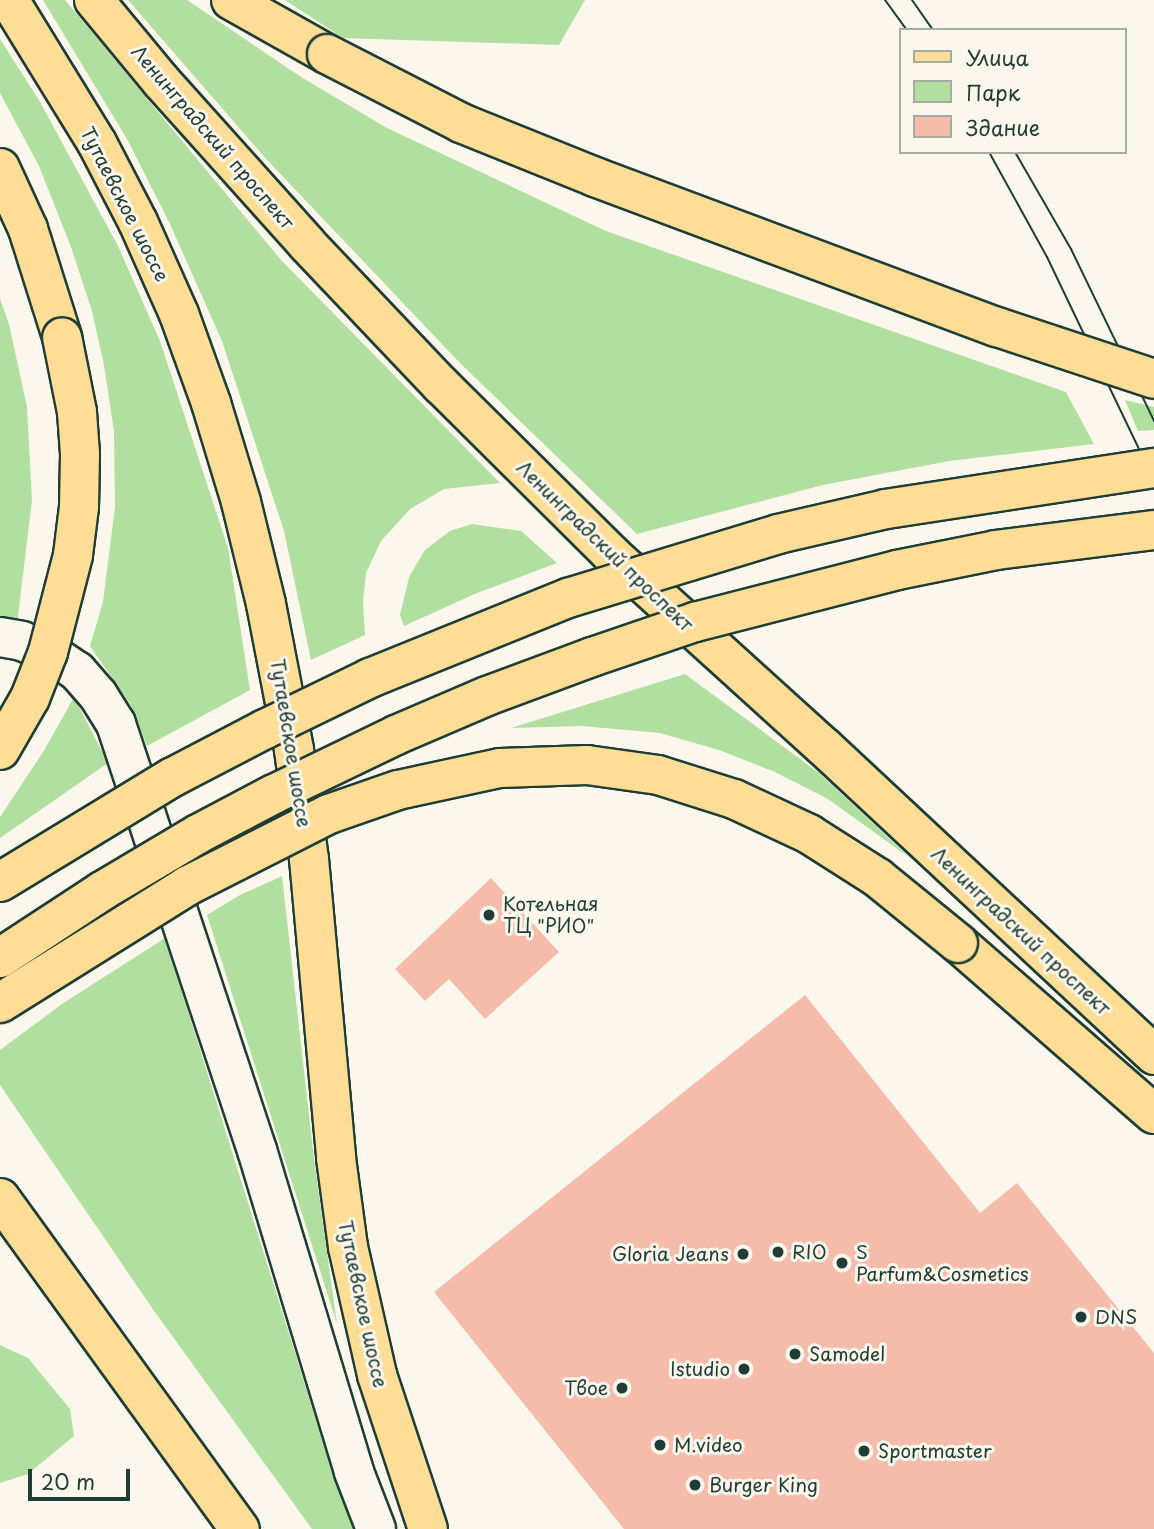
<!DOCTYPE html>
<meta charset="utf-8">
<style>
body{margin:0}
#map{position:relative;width:1154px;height:1529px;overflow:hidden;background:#fbf7ec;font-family:"Playpen Sans",sans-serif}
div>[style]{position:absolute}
.green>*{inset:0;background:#b0df9f}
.building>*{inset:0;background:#f5bcac}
.roads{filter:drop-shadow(2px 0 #1f3d34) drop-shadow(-2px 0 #1f3d34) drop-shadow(0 2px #1f3d34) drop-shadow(0 -2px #1f3d34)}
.secondary>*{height:38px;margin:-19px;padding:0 19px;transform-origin:19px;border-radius:19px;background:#fbf7ec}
.primary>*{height:38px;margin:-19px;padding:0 19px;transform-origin:19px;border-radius:19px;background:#fedd96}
.tram>*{height:2px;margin:-1px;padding:0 1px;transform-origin:1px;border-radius:1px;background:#1f3d34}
.bridges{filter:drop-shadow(2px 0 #1f3d34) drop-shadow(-2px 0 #1f3d34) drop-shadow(0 2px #1f3d34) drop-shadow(0 -2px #1f3d34)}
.primary-bridge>*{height:38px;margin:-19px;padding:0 19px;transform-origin:19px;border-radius:19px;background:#fedd96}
.highway-bridge>*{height:38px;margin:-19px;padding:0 19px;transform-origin:19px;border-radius:19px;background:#fedd96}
.dots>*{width:19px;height:19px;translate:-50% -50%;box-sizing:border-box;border:4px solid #fbf7ec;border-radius:50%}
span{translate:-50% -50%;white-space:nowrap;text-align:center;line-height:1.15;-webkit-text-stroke:6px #fbf7ec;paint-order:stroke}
.street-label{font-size:19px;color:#1f3d34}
.poi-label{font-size:19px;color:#1f3d34}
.left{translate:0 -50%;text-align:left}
.right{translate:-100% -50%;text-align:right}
.legend{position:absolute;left:899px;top:28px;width:228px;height:126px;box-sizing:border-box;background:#fbf7ec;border:2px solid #a3ada2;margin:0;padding:9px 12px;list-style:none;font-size:21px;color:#1f3d34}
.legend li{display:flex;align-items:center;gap:14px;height:35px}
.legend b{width:35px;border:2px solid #a3ada2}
.scale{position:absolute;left:28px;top:1469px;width:102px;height:32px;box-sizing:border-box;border:4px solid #1f3d34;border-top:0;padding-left:9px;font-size:21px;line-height:24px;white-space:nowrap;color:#1f3d34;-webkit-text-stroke:5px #fbf7ec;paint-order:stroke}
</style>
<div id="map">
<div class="green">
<i style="clip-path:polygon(43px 0,65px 0,281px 260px,500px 483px,444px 489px,410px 509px,381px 541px,366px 573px,363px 602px,365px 635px,311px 660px,284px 531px,222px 341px,170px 224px,127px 139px)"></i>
<i style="clip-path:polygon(128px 0,187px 0,301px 77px,387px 128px,606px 231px,1066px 392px,1094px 444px,949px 461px,823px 485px,637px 534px,461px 364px,268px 161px)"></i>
<i style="clip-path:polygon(285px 0,585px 0,559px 45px,343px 38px)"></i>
<i style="clip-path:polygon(0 39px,39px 100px,118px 246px,160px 341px,228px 548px,250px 690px,147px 746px,131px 705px,90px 646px,103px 602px,115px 507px,114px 431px,104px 365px,92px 311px,71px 247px,39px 166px,0 93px)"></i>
<i style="clip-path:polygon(0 299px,9px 324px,27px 407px,32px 500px,17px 624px,0 622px)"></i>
<i style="clip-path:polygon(1125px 400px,1154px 407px,1154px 430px,1138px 431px)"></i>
<i style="clip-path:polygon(472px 524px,521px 531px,557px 563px,477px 593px,404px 626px,400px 615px,409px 577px,425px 550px,450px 531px)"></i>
<i style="clip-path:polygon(685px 674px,819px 773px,910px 858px,828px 799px,775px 772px,719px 750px,660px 733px,582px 726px,511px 728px)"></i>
<i style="clip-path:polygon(74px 697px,108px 763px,0 838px,0 817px,45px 749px)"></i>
<i style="clip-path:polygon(282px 876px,314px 1159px,337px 1324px,207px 915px,240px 895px)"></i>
<i style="clip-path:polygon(165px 938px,333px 1474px,354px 1529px,312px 1529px,152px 1308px,0 1085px,0 1050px,62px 1004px)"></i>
<i style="clip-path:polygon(0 1345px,28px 1358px,70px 1409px,74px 1436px,28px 1474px,0 1483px)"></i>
</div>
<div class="building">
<i style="clip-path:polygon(491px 878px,559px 952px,485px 1019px,449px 979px,425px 1001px,395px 969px)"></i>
<i style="clip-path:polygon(805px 995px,980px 1213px,1017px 1183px,1154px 1353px,1154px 1529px,624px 1529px,434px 1292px)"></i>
</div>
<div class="roads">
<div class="secondary">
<i style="left:0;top:637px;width:22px;rotate:10deg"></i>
<i style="left:22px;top:641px;width:30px;rotate:23deg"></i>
<i style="left:50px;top:653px;width:32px;rotate:34deg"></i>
<i style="left:77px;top:671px;width:32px;rotate:49deg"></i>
<i style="left:98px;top:695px;width:34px;rotate:58deg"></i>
<i style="left:116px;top:724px;width:449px;rotate:71.7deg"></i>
<i style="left:257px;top:1150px;width:336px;rotate:73.2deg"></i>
<i style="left:354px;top:1472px;width:61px;rotate:68.9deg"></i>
</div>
<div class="primary">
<i style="left:9px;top:0;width:168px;rotate:58.4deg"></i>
<i style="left:97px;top:143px;width:89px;rotate:62.6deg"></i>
<i style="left:138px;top:222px;width:101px;rotate:66deg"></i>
<i style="left:179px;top:314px;width:95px;rotate:70.2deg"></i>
<i style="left:211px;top:403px;width:103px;rotate:73.1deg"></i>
<i style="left:241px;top:502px;width:105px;rotate:76.2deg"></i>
<i style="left:266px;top:604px;width:149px;rotate:79.1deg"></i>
<i style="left:294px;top:750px;width:110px;rotate:82.2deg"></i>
<i style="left:309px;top:859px;width:300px;rotate:84.8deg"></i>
<i style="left:336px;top:1158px;width:90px;rotate:82.3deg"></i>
<i style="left:348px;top:1247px;width:131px;rotate:77.2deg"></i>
<i style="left:377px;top:1375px;width:162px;rotate:71.7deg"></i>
<i style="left:94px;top:0;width:105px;rotate:50.4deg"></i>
<i style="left:161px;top:81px;width:219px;rotate:48.1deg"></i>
<i style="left:307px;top:244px;width:195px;rotate:46.5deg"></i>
<i style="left:441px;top:385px;width:240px;rotate:44.8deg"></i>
<i style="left:611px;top:554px;width:286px;rotate:42.2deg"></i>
<i style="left:823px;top:746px;width:453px;rotate:43deg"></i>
<i style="left:231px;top:0;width:110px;rotate:29.4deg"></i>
<i style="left:0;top:168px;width:67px;rotate:65.3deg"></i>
<i style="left:28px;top:229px;width:113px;rotate:72.5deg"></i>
<i style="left:958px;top:943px;width:260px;rotate:41.1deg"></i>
<i style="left:0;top:1198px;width:409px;rotate:54.1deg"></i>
</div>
</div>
<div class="tram">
<i style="left:885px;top:0;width:37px;rotate:54deg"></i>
<i style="left:912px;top:0;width:37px;rotate:55deg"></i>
<i style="left:989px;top:152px;width:120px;rotate:61.1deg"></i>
<i style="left:1047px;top:257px;width:247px;rotate:64.4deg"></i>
<i style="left:1015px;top:152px;width:112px;rotate:60deg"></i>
<i style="left:1071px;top:249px;width:191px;rotate:64.2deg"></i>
</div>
<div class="bridges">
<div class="primary-bridge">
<i style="left:327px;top:54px;width:151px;rotate:27.2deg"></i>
<i style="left:461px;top:123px;width:144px;rotate:21.9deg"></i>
<i style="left:595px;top:177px;width:429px;rotate:20.5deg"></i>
<i style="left:997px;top:327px;width:165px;rotate:18.3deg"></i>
<i style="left:0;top:750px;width:60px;rotate:-60deg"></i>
<i style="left:30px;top:698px;width:49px;rotate:-68.6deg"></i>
<i style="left:48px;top:652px;width:100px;rotate:-75.5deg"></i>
<i style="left:73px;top:555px;width:48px;rotate:-82.9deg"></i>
<i style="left:79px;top:507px;width:53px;rotate:-88.9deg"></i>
<i style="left:80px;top:454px;width:42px;rotate:-94.1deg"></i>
<i style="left:77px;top:412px;width:76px;rotate:-101.3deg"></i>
<i style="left:0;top:1003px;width:221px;rotate:-32deg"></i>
<i style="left:187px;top:886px;width:159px;rotate:-26.9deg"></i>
<i style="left:329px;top:814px;width:73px;rotate:-19.2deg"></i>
<i style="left:398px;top:790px;width:104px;rotate:-12.2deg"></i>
<i style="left:500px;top:768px;width:87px;rotate:-2deg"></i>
<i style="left:587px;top:765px;width:72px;rotate:8deg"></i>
<i style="left:658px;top:775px;width:80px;rotate:17.5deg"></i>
<i style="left:734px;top:799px;width:83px;rotate:25deg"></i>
<i style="left:809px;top:834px;width:82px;rotate:32.5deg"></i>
<i style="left:878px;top:878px;width:103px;rotate:39.1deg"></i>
</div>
<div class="highway-bridge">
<i style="left:0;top:882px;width:202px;rotate:-31.3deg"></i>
<i style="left:173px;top:777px;width:104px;rotate:-27.6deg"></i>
<i style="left:265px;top:729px;width:117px;rotate:-25.9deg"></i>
<i style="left:370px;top:678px;width:214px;rotate:-22deg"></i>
<i style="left:568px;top:598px;width:220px;rotate:-16.9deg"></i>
<i style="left:778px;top:534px;width:111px;rotate:-13deg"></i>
<i style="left:886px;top:509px;width:271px;rotate:-8.7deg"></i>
<i style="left:0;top:958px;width:122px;rotate:-33.3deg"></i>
<i style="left:102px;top:891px;width:112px;rotate:-30.7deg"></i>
<i style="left:198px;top:834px;width:86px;rotate:-27.8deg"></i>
<i style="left:274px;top:794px;width:136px;rotate:-25.8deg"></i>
<i style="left:396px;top:735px;width:99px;rotate:-23.2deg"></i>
<i style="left:487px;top:696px;width:112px;rotate:-20.4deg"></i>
<i style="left:592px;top:657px;width:109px;rotate:-18.8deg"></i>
<i style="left:695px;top:622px;width:209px;rotate:-14.4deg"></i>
<i style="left:897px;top:570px;width:101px;rotate:-11.4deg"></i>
<i style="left:996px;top:550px;width:159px;rotate:-7.2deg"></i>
</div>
</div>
<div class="dots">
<i style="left:489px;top:915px;background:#1f3d34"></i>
<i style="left:778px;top:1252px;background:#1f3d34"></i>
<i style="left:743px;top:1254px;background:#1f3d34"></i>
<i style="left:842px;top:1263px;background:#1f3d34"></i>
<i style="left:1081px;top:1317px;background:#1f3d34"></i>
<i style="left:795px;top:1354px;background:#1f3d34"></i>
<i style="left:744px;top:1369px;background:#1f3d34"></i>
<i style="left:622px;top:1388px;background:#1f3d34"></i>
<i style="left:660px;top:1445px;background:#1f3d34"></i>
<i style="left:864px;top:1451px;background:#1f3d34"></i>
<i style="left:695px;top:1485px;background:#1f3d34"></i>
</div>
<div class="street-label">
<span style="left:213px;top:137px;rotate:49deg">Ленинградский проспект</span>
<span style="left:125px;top:204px;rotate:63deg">Тутаевское шоссе</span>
<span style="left:605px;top:546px;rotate:44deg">Ленинградский проспект</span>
<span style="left:291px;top:743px;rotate:81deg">Тутаевское шоссе</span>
<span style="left:1021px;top:931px;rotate:43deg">Ленинградский проспект</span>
<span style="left:363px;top:1304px;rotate:78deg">Тутаевское шоссе</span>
</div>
<div class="poi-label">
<span class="left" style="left:503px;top:915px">Котельная<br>ТЦ "РИО"</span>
<span class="left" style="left:792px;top:1252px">RIO</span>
<span class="left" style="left:856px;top:1263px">S<br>Parfum&amp;Cosmetics</span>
<span class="right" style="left:729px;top:1254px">Gloria Jeans</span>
<span class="left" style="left:1095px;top:1317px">DNS</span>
<span class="left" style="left:809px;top:1354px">Samodel</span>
<span class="right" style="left:730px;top:1369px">Istudio</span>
<span class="right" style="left:608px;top:1388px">Твое</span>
<span class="left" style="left:674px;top:1445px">M.video</span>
<span class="left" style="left:878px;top:1451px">Sportmaster</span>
<span class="left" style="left:709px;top:1485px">Burger King</span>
</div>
<ul class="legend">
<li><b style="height:9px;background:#fedd96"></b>Улица</li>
<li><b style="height:19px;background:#b0df9f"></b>Парк</li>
<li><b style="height:19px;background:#f5bcac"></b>Здание</li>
</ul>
<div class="scale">20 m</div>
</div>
